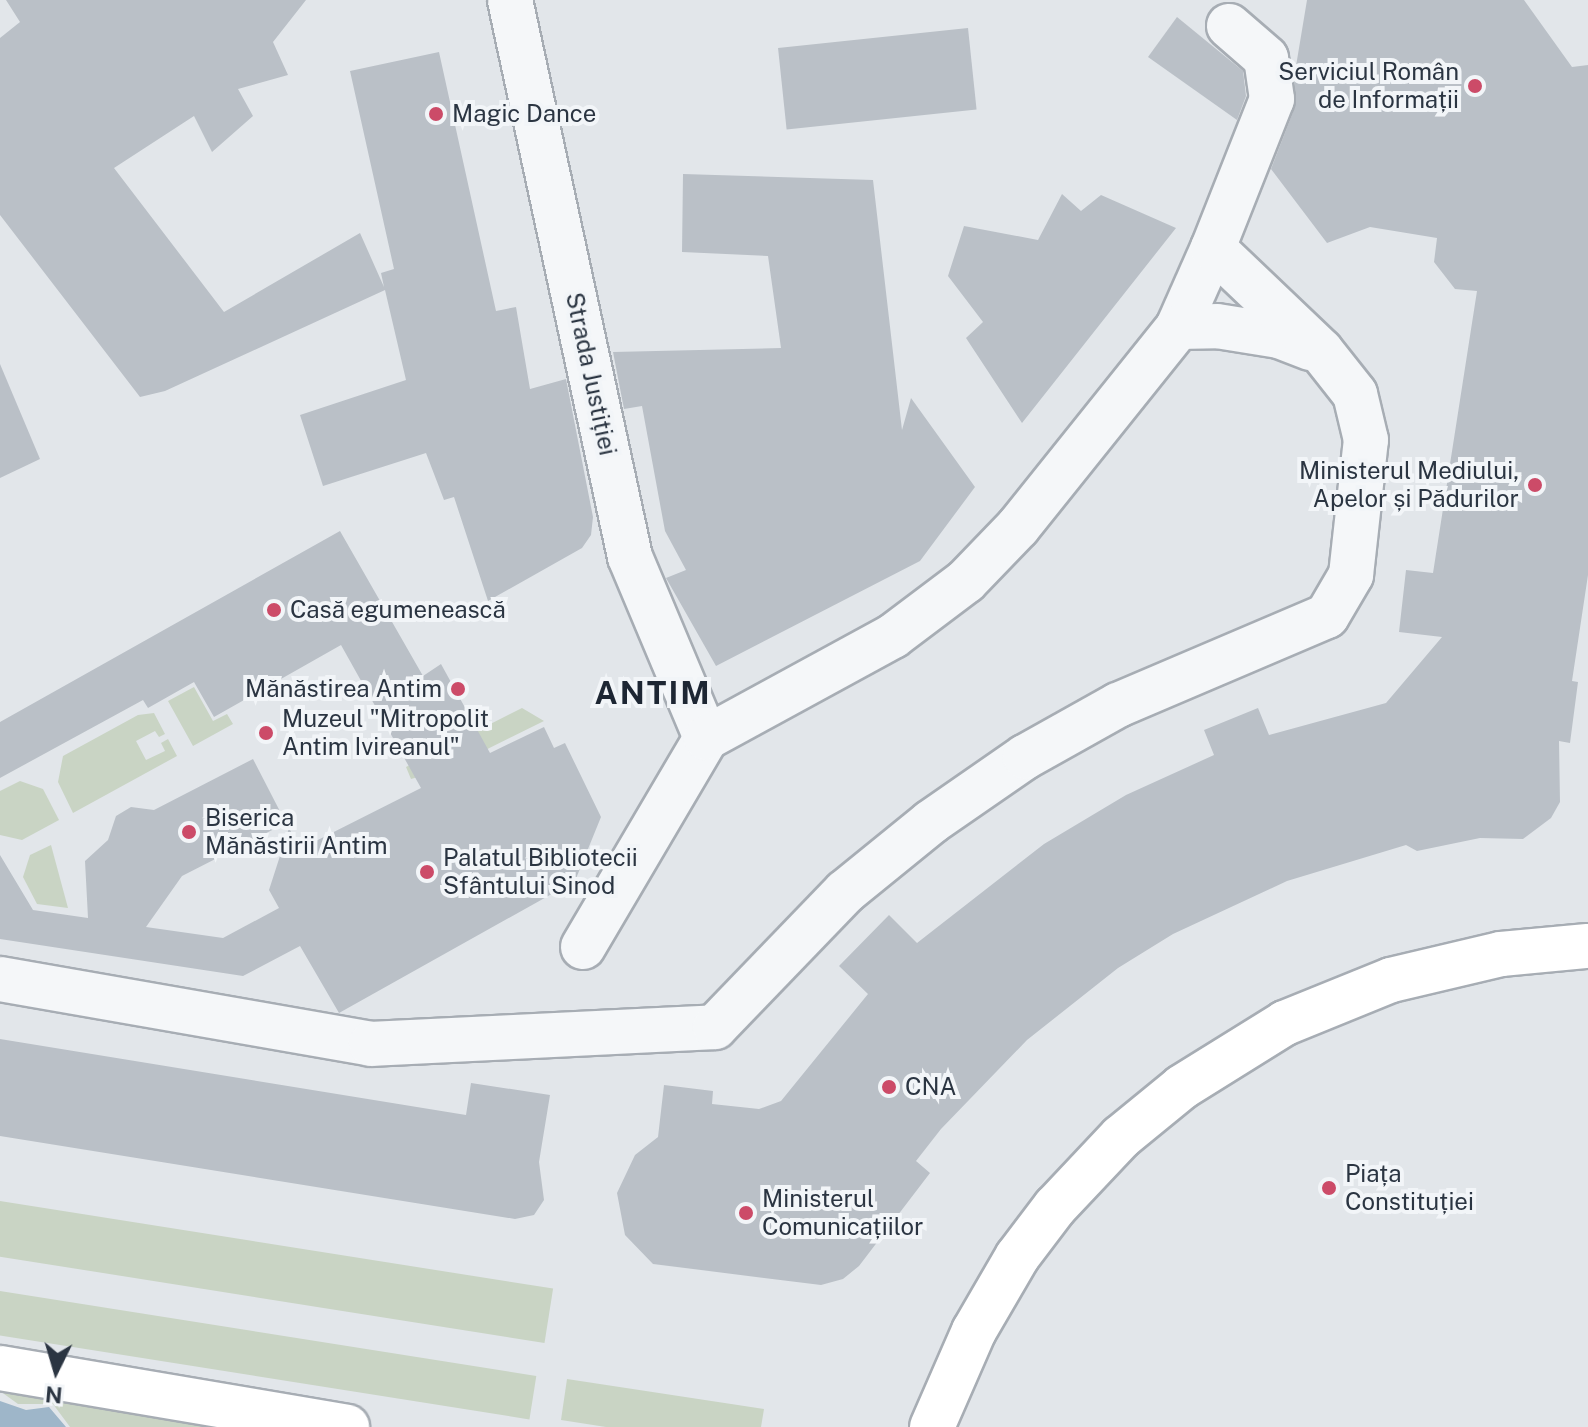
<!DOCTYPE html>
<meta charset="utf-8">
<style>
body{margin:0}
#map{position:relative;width:1588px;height:1427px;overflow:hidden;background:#e2e6ea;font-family:"Public Sans",sans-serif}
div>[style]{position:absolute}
.green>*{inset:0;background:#c9d4c4;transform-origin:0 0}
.water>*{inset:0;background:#9eb6c9}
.building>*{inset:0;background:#bac0c7;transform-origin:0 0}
.roads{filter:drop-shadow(2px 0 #a7adb4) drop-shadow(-2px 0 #a7adb4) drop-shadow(0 2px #a7adb4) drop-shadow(0 -2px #a7adb4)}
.minor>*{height:44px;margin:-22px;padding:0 22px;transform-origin:22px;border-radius:22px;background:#f5f7f9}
.primary>*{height:44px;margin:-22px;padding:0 22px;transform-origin:22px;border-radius:22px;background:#fff}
.dots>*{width:22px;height:22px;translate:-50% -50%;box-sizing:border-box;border:4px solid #f2f5f8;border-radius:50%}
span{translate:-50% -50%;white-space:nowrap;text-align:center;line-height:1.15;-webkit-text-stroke:8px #f2f5f8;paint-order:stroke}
.poi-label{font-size:24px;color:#2b3542}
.right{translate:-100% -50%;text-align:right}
.left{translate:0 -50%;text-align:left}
.street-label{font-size:24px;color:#2b3542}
.district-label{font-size:32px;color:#1d2633;font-weight:700;letter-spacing:2px}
.north{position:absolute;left:16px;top:1331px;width:80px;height:80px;-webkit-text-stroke:6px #f2f5f8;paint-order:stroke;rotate:185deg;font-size:22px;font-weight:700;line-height:32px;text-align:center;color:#2b3542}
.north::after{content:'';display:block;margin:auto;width:28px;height:36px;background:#2b3542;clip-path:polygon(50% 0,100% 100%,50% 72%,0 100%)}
</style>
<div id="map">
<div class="green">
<i style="clip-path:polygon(194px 687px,213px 721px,227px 714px,233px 724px,193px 746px,168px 701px)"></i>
<i style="clip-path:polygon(522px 708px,544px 721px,421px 782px,418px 777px,411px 779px,406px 767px)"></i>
<i style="clip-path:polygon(154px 713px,165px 734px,159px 737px,155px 731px,136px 741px,146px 760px,165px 751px,161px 743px,168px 739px,177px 756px,73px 813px,58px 782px,63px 756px,138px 715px)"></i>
<i style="clip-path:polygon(20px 781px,43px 789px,59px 820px,22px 840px,0 835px,0 791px)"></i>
<i style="clip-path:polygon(51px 845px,68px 908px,37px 904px,23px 877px,30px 855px)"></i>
<i style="left:0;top:1201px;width:560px;height:55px;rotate:9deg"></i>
<i style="left:0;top:1291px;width:543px;height:44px;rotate:9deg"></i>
<i style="clip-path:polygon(567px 1379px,764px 1409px,761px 1427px,606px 1427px,561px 1420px)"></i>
<i style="clip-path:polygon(0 1391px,230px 1427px,70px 1427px,53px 1404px,18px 1404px)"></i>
</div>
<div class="water">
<i style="clip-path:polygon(0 1401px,26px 1410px,49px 1407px,66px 1427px,0 1427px)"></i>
</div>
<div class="building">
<i style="clip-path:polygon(6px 0,306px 0,273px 42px,288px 75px,238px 89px,253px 116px,212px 152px,194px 116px,114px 168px,224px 312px,360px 233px,384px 287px,381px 273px,394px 269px,350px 71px,439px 52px,496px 311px,516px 307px,530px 389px,566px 379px,593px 517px,591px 535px,582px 548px,488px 601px,454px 497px,444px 500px,426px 453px,323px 486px,300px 415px,406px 380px,385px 290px,165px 391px,140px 397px,0 215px,0 38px,20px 22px)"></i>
<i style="clip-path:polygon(1307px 0,1524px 0,1572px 67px,1588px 65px,1588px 575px,1572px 681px,1578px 682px,1570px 743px,1559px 741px,1560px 802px,1551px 818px,1523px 839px,1480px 838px,1417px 851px,1406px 845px,1287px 881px,1173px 934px,1118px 968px,1027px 1040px,941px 1129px,916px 1161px,930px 1173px,859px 1266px,843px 1279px,821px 1285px,653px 1264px,625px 1235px,617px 1193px,635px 1155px,658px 1137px,664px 1085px,713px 1091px,712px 1104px,759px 1109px,781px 1101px,868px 994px,839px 966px,889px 915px,917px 943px,1044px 844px,1126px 795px,1214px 755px,1204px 730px,1258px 708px,1269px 735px,1386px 703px,1442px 637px,1399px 632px,1406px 570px,1433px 573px,1477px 291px,1455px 289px,1434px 262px,1437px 238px,1370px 227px,1327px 243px,1271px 169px,1295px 107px,1294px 78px)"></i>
<i style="clip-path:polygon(1177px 17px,1243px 71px,1246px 96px,1237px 120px,1148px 57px)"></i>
<i style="left:968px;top:28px;width:82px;height:191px;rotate:84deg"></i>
<i style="clip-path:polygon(683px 174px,873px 180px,902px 430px,911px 398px,975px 487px,920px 561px,716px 666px,666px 578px,686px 570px,665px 531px,642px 406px,624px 409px,613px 352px,781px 348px,768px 256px,682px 252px)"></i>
<i style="clip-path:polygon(1062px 194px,1081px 211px,1101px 195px,1176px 228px,1022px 423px,966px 338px,983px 322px,948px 276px,964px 226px,1038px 240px)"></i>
<i style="clip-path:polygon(0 364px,40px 459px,0 478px)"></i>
<i style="clip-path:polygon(340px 531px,423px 676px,441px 664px,490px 753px,544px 727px,554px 748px,565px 743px,601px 817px,575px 881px,339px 1013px,300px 946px,243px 976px,0 939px,0 855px,33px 910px,88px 918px,85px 861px,108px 840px,116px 816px,131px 807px,154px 810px,253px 759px,286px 823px,182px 876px,146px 927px,223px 938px,279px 908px,269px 890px,289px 828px,300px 849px,421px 788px,341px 645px,214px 717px,194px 682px,148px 708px,143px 700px,0 778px,0 722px)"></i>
<i style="clip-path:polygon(0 1039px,466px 1115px,471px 1083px,550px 1095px,539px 1162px,544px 1200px,534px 1215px,515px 1219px,0 1136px)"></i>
</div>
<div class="roads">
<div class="minor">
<i style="left:510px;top:0;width:570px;rotate:77.84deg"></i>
<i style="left:630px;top:557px;width:196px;rotate:67.2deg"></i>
<i style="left:1178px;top:327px;width:86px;rotate:-66.1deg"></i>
<i style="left:583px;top:947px;width:243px;rotate:-59.5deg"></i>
<i style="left:706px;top:738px;width:213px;rotate:-28.6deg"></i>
<i style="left:893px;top:636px;width:91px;rotate:-37deg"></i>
<i style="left:966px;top:581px;width:75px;rotate:-46.1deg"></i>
<i style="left:1018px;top:527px;width:256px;rotate:-51.3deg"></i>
<i style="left:1178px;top:327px;width:39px;rotate:-1deg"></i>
<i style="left:1217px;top:326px;width:63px;rotate:9.2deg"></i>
<i style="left:1279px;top:336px;width:34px;rotate:21deg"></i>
<i style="left:0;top:979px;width:377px;rotate:9.9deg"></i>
<i style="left:371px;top:1044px;width:344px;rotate:-2.8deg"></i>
<i style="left:715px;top:1027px;width:187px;rotate:-46.1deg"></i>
<i style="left:845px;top:892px;width:111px;rotate:-39.1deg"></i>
<i style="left:931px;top:822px;width:114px;rotate:-34.7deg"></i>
<i style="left:1025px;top:757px;width:107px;rotate:-29.2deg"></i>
<i style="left:1118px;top:705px;width:227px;rotate:-23.1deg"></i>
<i style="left:1327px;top:616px;width:48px;rotate:-59.7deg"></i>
<i style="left:1351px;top:575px;width:136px;rotate:-83.7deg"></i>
<i style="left:1366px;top:440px;width:47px;rotate:-103.4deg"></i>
<i style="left:1355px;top:394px;width:55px;rotate:-128.3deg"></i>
<i style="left:1321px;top:351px;width:149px;rotate:-136.4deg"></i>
<i style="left:1213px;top:248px;width:160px;rotate:-68.4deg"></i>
<i style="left:1272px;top:99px;width:41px;rotate:-98.3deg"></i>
<i style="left:1266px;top:58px;width:49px;rotate:-139.1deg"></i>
</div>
<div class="primary">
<i style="left:0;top:1368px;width:352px;rotate:9.6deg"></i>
<i style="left:932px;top:1427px;width:105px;rotate:-66.4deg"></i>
<i style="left:974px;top:1331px;width:86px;rotate:-59.8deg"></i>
<i style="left:1017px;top:1257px;width:63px;rotate:-52.8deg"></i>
<i style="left:1055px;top:1207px;width:96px;rotate:-46.7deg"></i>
<i style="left:1121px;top:1137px;width:79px;rotate:-39.3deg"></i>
<i style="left:1182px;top:1087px;width:121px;rotate:-31.9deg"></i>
<i style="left:1285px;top:1023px;width:114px;rotate:-22.1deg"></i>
<i style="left:1391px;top:980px;width:113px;rotate:-13.3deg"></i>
<i style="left:1501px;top:954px;width:87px;rotate:-5.3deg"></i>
</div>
</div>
<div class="dots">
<i style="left:1475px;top:86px;background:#cc4b68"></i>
<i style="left:436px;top:114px;background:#cc4b68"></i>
<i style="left:1535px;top:485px;background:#cc4b68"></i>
<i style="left:274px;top:610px;background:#cc4b68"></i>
<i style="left:458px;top:689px;background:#cc4b68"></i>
<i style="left:266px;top:733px;background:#cc4b68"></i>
<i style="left:189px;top:832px;background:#cc4b68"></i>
<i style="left:427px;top:872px;background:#cc4b68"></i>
<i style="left:889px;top:1087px;background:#cc4b68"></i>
<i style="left:1329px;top:1188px;background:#cc4b68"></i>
<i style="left:746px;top:1213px;background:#cc4b68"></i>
</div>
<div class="poi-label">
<span class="right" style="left:1459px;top:86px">Serviciul Român<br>de Informații</span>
<span class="left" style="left:452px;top:114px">Magic Dance</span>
<span class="right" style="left:1519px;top:485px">Ministerul Mediului,<br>Apelor și Pădurilor</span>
<span class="left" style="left:290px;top:610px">Casă egumenească</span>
<span class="right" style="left:442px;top:689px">Mănăstirea Antim</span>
<span class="left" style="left:282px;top:733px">Muzeul "Mitropolit<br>Antim Ivireanul"</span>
<span class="left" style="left:205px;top:832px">Biserica<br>Mănăstirii Antim</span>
<span class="left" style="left:443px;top:872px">Palatul Bibliotecii<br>Sfântului Sinod</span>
<span class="left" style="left:905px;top:1087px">CNA</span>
<span class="left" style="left:1345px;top:1188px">Piața<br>Constituției</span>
<span class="left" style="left:762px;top:1213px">Ministerul<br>Comunicațiilor</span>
</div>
<div class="street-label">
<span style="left:591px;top:374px;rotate:78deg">Strada Justiției</span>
</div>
<div class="district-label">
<span style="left:653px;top:693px">ANTIM</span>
</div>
<div class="north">N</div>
</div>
